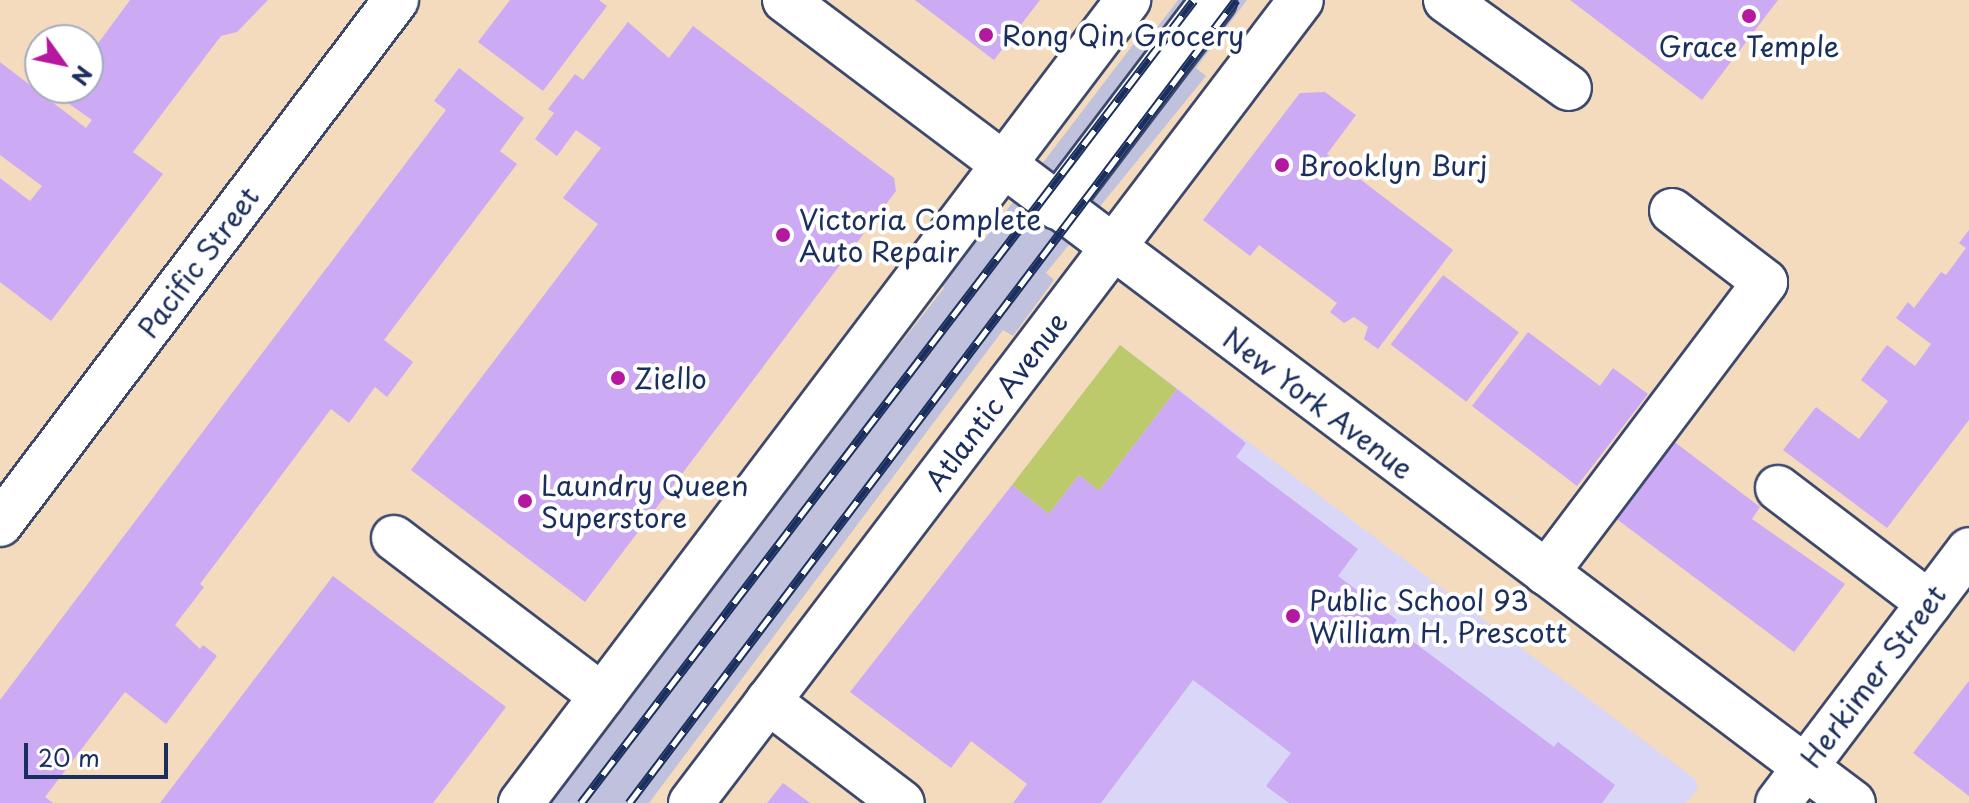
<!DOCTYPE html>
<style>
body{margin:0}
#map{position:relative;width:1969px;height:803px;overflow:hidden;background:#f4dbbe;font-family:"Playpen Sans",sans-serif}
div>[style]{position:absolute}
.built>*{inset:0;background:#d9d6f7}
.industrial>*{inset:0;background:#c0c2dd}
.green>*{inset:0;background:#bcca6c}
.building>*{inset:0;background:#ccaaf4;transform-origin:0 0}
.roads{filter:drop-shadow(2px 0 #3c496c) drop-shadow(-2px 0 #3c496c) drop-shadow(0 2px #3c496c) drop-shadow(0 -2px #3c496c)}
.minor>*{height:44px;margin:-22px;padding:0 22px;transform-origin:22px;border-radius:22px;background:#fff}
.major>*{height:44px;margin:-22px;padding:0 22px;transform-origin:22px;border-radius:22px;background:#fff}
.rail>*{height:9px;margin-top:-4.5px;transform-origin:0;background:repeating-linear-gradient(90deg,#fff 0 18px,#1b2f5e 0 36px);box-sizing:border-box;border-block:2px solid #1b2f5e}
.dots>*{width:22px;height:22px;translate:-50% -50%;box-sizing:border-box;border:4px solid #fff;border-radius:50%}
span{translate:-50% -50%;white-space:nowrap;text-align:center;line-height:1.15;-webkit-text-stroke:8px #fff;paint-order:stroke}
.poi-label{font-size:28px;color:#1b2f5e}
.left{translate:0 -50%;text-align:left}
.street-label{font-size:28px;color:#1b2f5e}
.north{position:absolute;left:24px;top:24px;width:80px;height:80px;box-sizing:border-box;background:#fff;border:2px solid #a4acbf;border-radius:50%;rotate:123deg;font-size:22px;font-weight:700;line-height:32px;text-align:center;color:#1b2f5e}
.north::after{content:'';display:block;margin:auto;width:28px;height:36px;background:#b5179e;clip-path:polygon(50% 0,100% 100%,50% 72%,0 100%)}
.scale{position:absolute;left:24px;top:743px;width:144px;height:36px;box-sizing:border-box;border:4px solid #1b2f5e;border-top:0;padding-left:10px;font-size:24px;line-height:28px;white-space:nowrap;color:#1b2f5e;-webkit-text-stroke:6px #fff;paint-order:stroke}
</style>
<div id="map">
<div class="built">
<i style="clip-path:polygon(1120px 345px,1696px 780px,1698px 788px,1686px 803px,1101px 803px,1193px 680px,1012px 485px)"></i>
</div>
<div class="industrial">
<i style="clip-path:polygon(1178px 0,1247px 0,1196px 68px,1206px 76px,1046px 273px,1054px 280px,1013px 336px,1003px 330px,649px 803px,550px 803px,839px 424px,828px 414px,852px 382px,863px 391px,944px 288px,938px 281px,975px 234px,984px 240px,1145px 29px,1152px 34px)"></i>
</div>
<div class="green">
<i style="clip-path:polygon(1120px 345px,1177px 389px,1099px 491px,1079px 475px,1049px 514px,1012px 485px)"></i>
</div>
<div class="building">
<i style="clip-path:polygon(130px 0,268px 0,237px 32px,221px 36px,133px 152px,163px 174px,51px 321px,0 282px,0 178px,30px 201px,42px 186px,0 155px,0 62px,86px 128px,92px 120px,58px 96px,64px 88px,88px 88px,88px 57px)"></i>
<i style="clip-path:polygon(510px 0,599px 0,607px 6px,543px 91px,478px 42px)"></i>
<i style="clip-path:polygon(915px 0,1040px 0,994px 60px)"></i>
<i style="clip-path:polygon(1570px 0,1778px 0,1702px 100px)"></i>
<i style="clip-path:polygon(628px 22px,669px 58px,693px 26px,894px 178px,896px 191px,585px 602px,411px 470px,598px 224px,563px 198px,601px 148px,576px 130px,557px 156px,535px 139px,554px 113px,548px 109px,575px 74px,583px 80px)"></i>
<i style="clip-path:polygon(459px 68px,524px 118px,500px 151px,517px 164px,384px 340px,413px 362px,387px 397px,375px 387px,349px 423px,331px 409px,200px 584px,204px 587px,175px 625px,200px 649px,203px 645px,217px 656px,166px 724px,125px 692px,45px 797px,53px 803px,0 803px,0 700px,446px 110px,434px 101px)"></i>
<i style="clip-path:polygon(1325px 92px,1356px 115px,1327px 154px,1453px 250px,1378px 349px,1364px 339px,1368px 327px,1354px 317px,1344px 323px,1330px 312px,1337px 303px,1259px 245px,1250px 256px,1203px 220px,1300px 93px)"></i>
<i style="clip-path:polygon(1969px 230px,1969px 420px,1887px 528px,1783px 450px,1816px 407px,1859px 439px,1888px 401px,1861px 380px,1887px 345px,1915px 366px,1931px 344px,1896px 318px,1908px 302px,1914px 308px,1941px 272px,1946px 275px,1966px 248px,1959px 243px)"></i>
<i style="left:1443px;top:275px;width:95px;height:87px;rotate:37deg"></i>
<i style="clip-path:polygon(1528px 332px,1600px 386px,1613px 368px,1648px 394px,1577px 486px,1472px 406px)"></i>
<i style="clip-path:polygon(1177px 389px,1246px 443px,1236px 457px,1358px 549px,1338px 576px,1397px 620px,1392px 626px,1554px 747px,1558px 742px,1615px 785px,1602px 803px,1289px 803px,1266px 786px,1291px 753px,1193px 680px,1101px 803px,1013px 803px,1027px 784px,971px 741px,951px 768px,850px 692px,1012px 485px,1049px 514px,1079px 475px,1099px 491px)"></i>
<i style="clip-path:polygon(1672px 440px,1760px 507px,1752px 519px,1845px 584px,1794px 652px,1614px 517px)"></i>
<i style="clip-path:polygon(333px 576px,506px 707px,433px 803px,160px 803px)"></i>
<i style="clip-path:polygon(1969px 681px,1969px 796px,1913px 753px)"></i>
<i style="clip-path:polygon(783px 783px,810px 803px,767px 803px)"></i>
</div>
<div class="roads">
<div class="minor">
<i style="left:785px;top:0;width:1336px;rotate:36.94deg"></i>
<i style="left:1446px;top:0;width:151px;rotate:35.6deg"></i>
<i style="left:1778px;top:488px;width:190px;rotate:37.3deg"></i>
<i style="left:0;top:524px;width:657px;rotate:-52.92deg"></i>
<i style="left:394px;top:538px;width:261px;rotate:37.2deg"></i>
<i style="left:1546px;top:573px;width:364px;rotate:-53deg"></i>
<i style="left:1765px;top:282px;width:117px;rotate:-142.6deg"></i>
<i style="left:768px;top:701px;width:168px;rotate:37.3deg"></i>
<i style="left:1778px;top:803px;width:317px;rotate:-52.9deg"></i>
</div>
<div class="major">
<i style="left:1057px;top:207px;width:260px;rotate:-52.8deg"></i>
<i style="left:521px;top:803px;width:1007px;rotate:-52.91deg"></i>
<i style="left:691px;top:803px;width:1008px;rotate:-52.78deg"></i>
</div>
</div>
<div class="rail">
<i style="left:581px;top:803px;width:1010px;rotate:-52.64deg"></i>
<i style="left:629px;top:803px;width:1007px;rotate:-52.91deg"></i>
</div>
<div class="dots">
<i style="left:1749px;top:16px;background:#b5179e"></i>
<i style="left:986px;top:35px;background:#b5179e"></i>
<i style="left:1282px;top:165px;background:#b5179e"></i>
<i style="left:783px;top:235px;background:#b5179e"></i>
<i style="left:618px;top:378px;background:#b5179e"></i>
<i style="left:525px;top:501px;background:#b5179e"></i>
<i style="left:1293px;top:616px;background:#b5179e"></i>
</div>
<div class="poi-label">
<span class="left" style="left:1002px;top:35px">Rong Qin Grocery</span>
<span style="left:1749px;top:46px">Grace Temple</span>
<span class="left" style="left:1298px;top:165px">Brooklyn Burj</span>
<span class="left" style="left:799px;top:235px">Victoria Complete<br>Auto Repair</span>
<span class="left" style="left:634px;top:378px">Ziello</span>
<span class="left" style="left:541px;top:501px">Laundry Queen<br>Superstore</span>
<span class="left" style="left:1309px;top:616px">Public School 93<br>William H. Prescott</span>
</div>
<div class="street-label">
<span style="left:198px;top:262px;rotate:-53deg">Pacific Street</span>
<span style="left:996px;top:401px;rotate:-53deg">Atlantic Avenue</span>
<span style="left:1318px;top:403px;rotate:37deg">New York Avenue</span>
<span style="left:1873px;top:676px;rotate:-53deg">Herkimer Street</span>
</div>
<div class="north">N</div>
<div class="scale">20 m</div>
</div>
